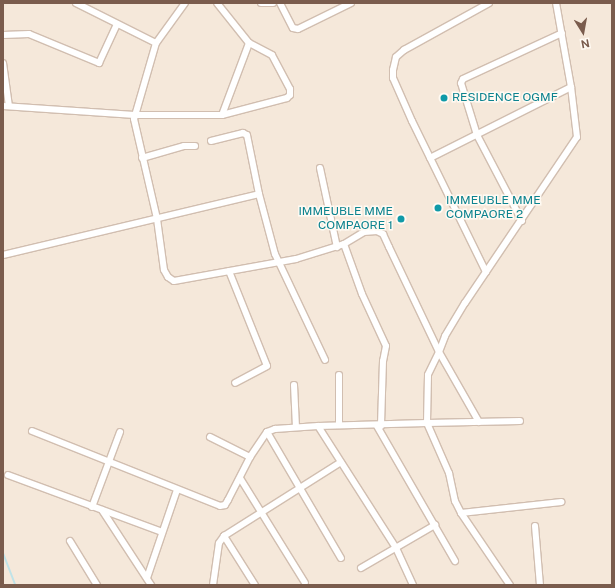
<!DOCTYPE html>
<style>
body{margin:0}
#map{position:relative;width:615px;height:588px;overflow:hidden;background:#fdf6ec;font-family:"Public Sans",sans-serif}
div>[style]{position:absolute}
.residential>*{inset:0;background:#f5e8da;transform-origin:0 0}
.stream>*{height:2px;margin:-1px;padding:0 1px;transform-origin:1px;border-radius:1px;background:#bfe3e8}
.roads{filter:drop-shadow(1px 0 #d1beb0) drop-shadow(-1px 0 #d1beb0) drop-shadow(0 1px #d1beb0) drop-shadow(0 -1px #d1beb0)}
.minor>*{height:6px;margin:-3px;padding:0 3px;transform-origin:3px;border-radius:3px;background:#fff}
.dots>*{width:11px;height:11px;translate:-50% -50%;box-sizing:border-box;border:2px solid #fffaf3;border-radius:50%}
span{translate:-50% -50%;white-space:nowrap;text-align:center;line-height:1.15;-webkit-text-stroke:3px #fffaf3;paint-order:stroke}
.culture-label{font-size:12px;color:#0d838f}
.left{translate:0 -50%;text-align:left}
.right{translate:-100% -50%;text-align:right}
.frame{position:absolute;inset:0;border:4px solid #7a5c4d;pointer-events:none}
.north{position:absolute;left:563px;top:12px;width:40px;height:40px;-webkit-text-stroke:3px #fffaf3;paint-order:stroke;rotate:169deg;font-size:11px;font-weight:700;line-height:16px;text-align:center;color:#7a5c4d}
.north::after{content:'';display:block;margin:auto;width:14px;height:18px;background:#7a5c4d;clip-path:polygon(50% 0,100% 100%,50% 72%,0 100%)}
</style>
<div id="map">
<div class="residential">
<i style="left:3px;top:3px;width:609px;height:582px"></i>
</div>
<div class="stream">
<i style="left:3px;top:553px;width:34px;rotate:69deg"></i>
</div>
<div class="roads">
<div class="minor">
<i style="left:76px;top:3px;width:89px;rotate:26.6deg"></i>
<i style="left:185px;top:3px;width:49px;rotate:125.9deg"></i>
<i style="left:156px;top:43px;width:79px;rotate:106.1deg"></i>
<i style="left:134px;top:119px;width:103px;rotate:77deg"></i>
<i style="left:157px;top:219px;width:51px;rotate:82.2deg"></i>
<i style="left:164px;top:270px;width:8px;rotate:60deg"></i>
<i style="left:168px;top:277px;width:7px;rotate:34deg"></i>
<i style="left:174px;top:281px;width:124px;rotate:-10.2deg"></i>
<i style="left:296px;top:259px;width:50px;rotate:-17.4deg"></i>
<i style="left:344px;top:244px;width:23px;rotate:-31deg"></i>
<i style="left:364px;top:232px;width:13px;rotate:-4deg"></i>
<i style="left:377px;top:231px;width:7px;rotate:27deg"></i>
<i style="left:383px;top:234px;width:14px;rotate:65deg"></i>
<i style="left:389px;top:247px;width:116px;rotate:64.5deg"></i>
<i style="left:439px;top:352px;width:25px;rotate:116deg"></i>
<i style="left:428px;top:375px;width:48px;rotate:91.2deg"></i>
<i style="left:427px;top:423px;width:93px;rotate:-1.2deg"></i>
<i style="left:261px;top:3px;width:12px"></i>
<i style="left:280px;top:3px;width:28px;rotate:63deg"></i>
<i style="left:293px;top:28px;width:5px;rotate:11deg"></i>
<i style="left:298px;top:29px;width:59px;rotate:-26.1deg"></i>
<i style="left:3px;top:35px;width:26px;rotate:-2deg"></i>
<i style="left:29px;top:34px;width:76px;rotate:22.5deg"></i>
<i style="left:99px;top:63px;width:43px;rotate:-65.2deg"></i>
<i style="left:3px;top:63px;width:43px;rotate:82.1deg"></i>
<i style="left:3px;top:106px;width:132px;rotate:3.9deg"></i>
<i style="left:135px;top:115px;width:87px"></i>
<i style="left:222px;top:115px;width:67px;rotate:-14.7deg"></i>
<i style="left:287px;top:98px;width:4px;rotate:-45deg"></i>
<i style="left:290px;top:95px;width:6px;rotate:-90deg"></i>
<i style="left:290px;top:89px;width:38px;rotate:-118deg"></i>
<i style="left:272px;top:55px;width:26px;rotate:-152deg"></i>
<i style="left:249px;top:43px;width:51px;rotate:-128.7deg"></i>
<i style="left:222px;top:115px;width:77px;rotate:-69.4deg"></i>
<i style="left:211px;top:141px;width:33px;rotate:-14deg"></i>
<i style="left:243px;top:133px;width:4px;rotate:27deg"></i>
<i style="left:247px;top:135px;width:60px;rotate:78.5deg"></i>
<i style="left:142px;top:158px;width:44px;rotate:-15.9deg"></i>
<i style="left:184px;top:146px;width:11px"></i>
<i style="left:430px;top:158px;width:158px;rotate:-26.7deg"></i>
<i style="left:320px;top:168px;width:81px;rotate:77.9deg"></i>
<i style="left:522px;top:221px;width:97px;rotate:-117.6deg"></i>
<i style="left:477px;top:135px;width:54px;rotate:-107.1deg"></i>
<i style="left:461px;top:83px;width:4px;rotate:-63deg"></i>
<i style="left:463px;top:79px;width:109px;rotate:-24.9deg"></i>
<i style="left:344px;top:244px;width:53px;rotate:70.2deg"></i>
<i style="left:362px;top:294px;width:57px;rotate:65.2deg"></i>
<i style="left:386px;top:346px;width:15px;rotate:101deg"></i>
<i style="left:383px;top:361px;width:65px;rotate:91.8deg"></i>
<i style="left:3px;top:255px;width:263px;rotate:-13.4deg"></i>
<i style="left:259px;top:194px;width:62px;rotate:75.1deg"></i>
<i style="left:275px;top:254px;width:117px;rotate:64.7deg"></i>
<i style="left:229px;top:271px;width:102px;rotate:68.2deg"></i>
<i style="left:267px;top:366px;width:36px;rotate:152deg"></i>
<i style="left:486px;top:272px;width:168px;rotate:-116.1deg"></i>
<i style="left:412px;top:121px;width:47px;rotate:-113.8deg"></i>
<i style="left:393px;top:78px;width:8px;rotate:-90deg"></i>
<i style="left:393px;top:70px;width:13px;rotate:-77deg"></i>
<i style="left:396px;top:57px;width:11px;rotate:-41deg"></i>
<i style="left:404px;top:50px;width:97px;rotate:-28.9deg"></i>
<i style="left:339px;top:375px;width:50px;rotate:90deg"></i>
<i style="left:294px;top:385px;width:42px;rotate:87.3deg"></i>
<i style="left:479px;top:422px;width:81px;rotate:-119.7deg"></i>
<i style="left:439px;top:352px;width:17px;rotate:-69deg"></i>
<i style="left:445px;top:336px;width:39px;rotate:-59deg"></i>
<i style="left:465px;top:303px;width:200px;rotate:-56deg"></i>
<i style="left:577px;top:137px;width:50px;rotate:-96.8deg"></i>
<i style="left:571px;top:87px;width:85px;rotate:-100.1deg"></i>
<i style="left:318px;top:426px;width:145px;rotate:57.4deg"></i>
<i style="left:396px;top:548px;width:41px;rotate:65.3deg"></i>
<i style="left:377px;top:426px;width:156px;rotate:60deg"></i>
<i style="left:32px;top:431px;width:202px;rotate:21.7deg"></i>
<i style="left:220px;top:506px;width:5px;rotate:-11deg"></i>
<i style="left:225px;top:505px;width:6px;rotate:-59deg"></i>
<i style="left:228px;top:500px;width:48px;rotate:-62.9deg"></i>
<i style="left:250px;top:457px;width:30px;rotate:-56deg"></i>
<i style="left:267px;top:432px;width:9px;rotate:-21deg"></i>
<i style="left:275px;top:429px;width:43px;rotate:-4deg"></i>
<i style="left:318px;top:426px;width:109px;rotate:-1.6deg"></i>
<i style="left:427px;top:423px;width:55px;rotate:66.3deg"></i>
<i style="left:449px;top:473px;width:29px;rotate:78deg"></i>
<i style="left:455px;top:501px;width:13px;rotate:63deg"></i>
<i style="left:461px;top:513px;width:87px;rotate:55.8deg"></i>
<i style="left:267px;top:432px;width:146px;rotate:59.6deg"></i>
<i style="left:210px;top:437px;width:45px;rotate:26.6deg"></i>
<i style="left:8px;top:475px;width:164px;rotate:20.3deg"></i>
<i style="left:240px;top:478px;width:123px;rotate:58.2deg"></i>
<i style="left:92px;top:507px;width:80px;rotate:-69.5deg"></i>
<i style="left:102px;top:510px;width:90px;rotate:56.8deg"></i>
<i style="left:461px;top:513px;width:101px;rotate:-6.3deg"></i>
<i style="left:535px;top:526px;width:59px;rotate:85.2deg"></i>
<i style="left:224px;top:536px;width:58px;rotate:57.7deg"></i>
<i style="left:70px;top:541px;width:52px;rotate:58.5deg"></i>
<i style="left:361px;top:568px;width:86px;rotate:-30.2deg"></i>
<i style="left:147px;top:578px;width:93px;rotate:-71.2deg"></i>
<i style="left:213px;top:585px;width:42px;rotate:-81.9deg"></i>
<i style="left:219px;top:543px;width:9px;rotate:-54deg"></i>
<i style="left:224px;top:536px;width:138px;rotate:-32.3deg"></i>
</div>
</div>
<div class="dots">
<i style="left:444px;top:98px;background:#0f9aa8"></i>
<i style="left:438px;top:208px;background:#0f9aa8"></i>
<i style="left:401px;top:219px;background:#0f9aa8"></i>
</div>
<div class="culture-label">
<span class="left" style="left:452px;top:98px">RESIDENCE OGMF</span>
<span class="left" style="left:446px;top:208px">IMMEUBLE MME<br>COMPAORE 2</span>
<span class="right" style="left:393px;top:219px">IMMEUBLE MME<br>COMPAORE 1</span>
</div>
<div class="frame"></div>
<div class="north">N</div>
</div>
